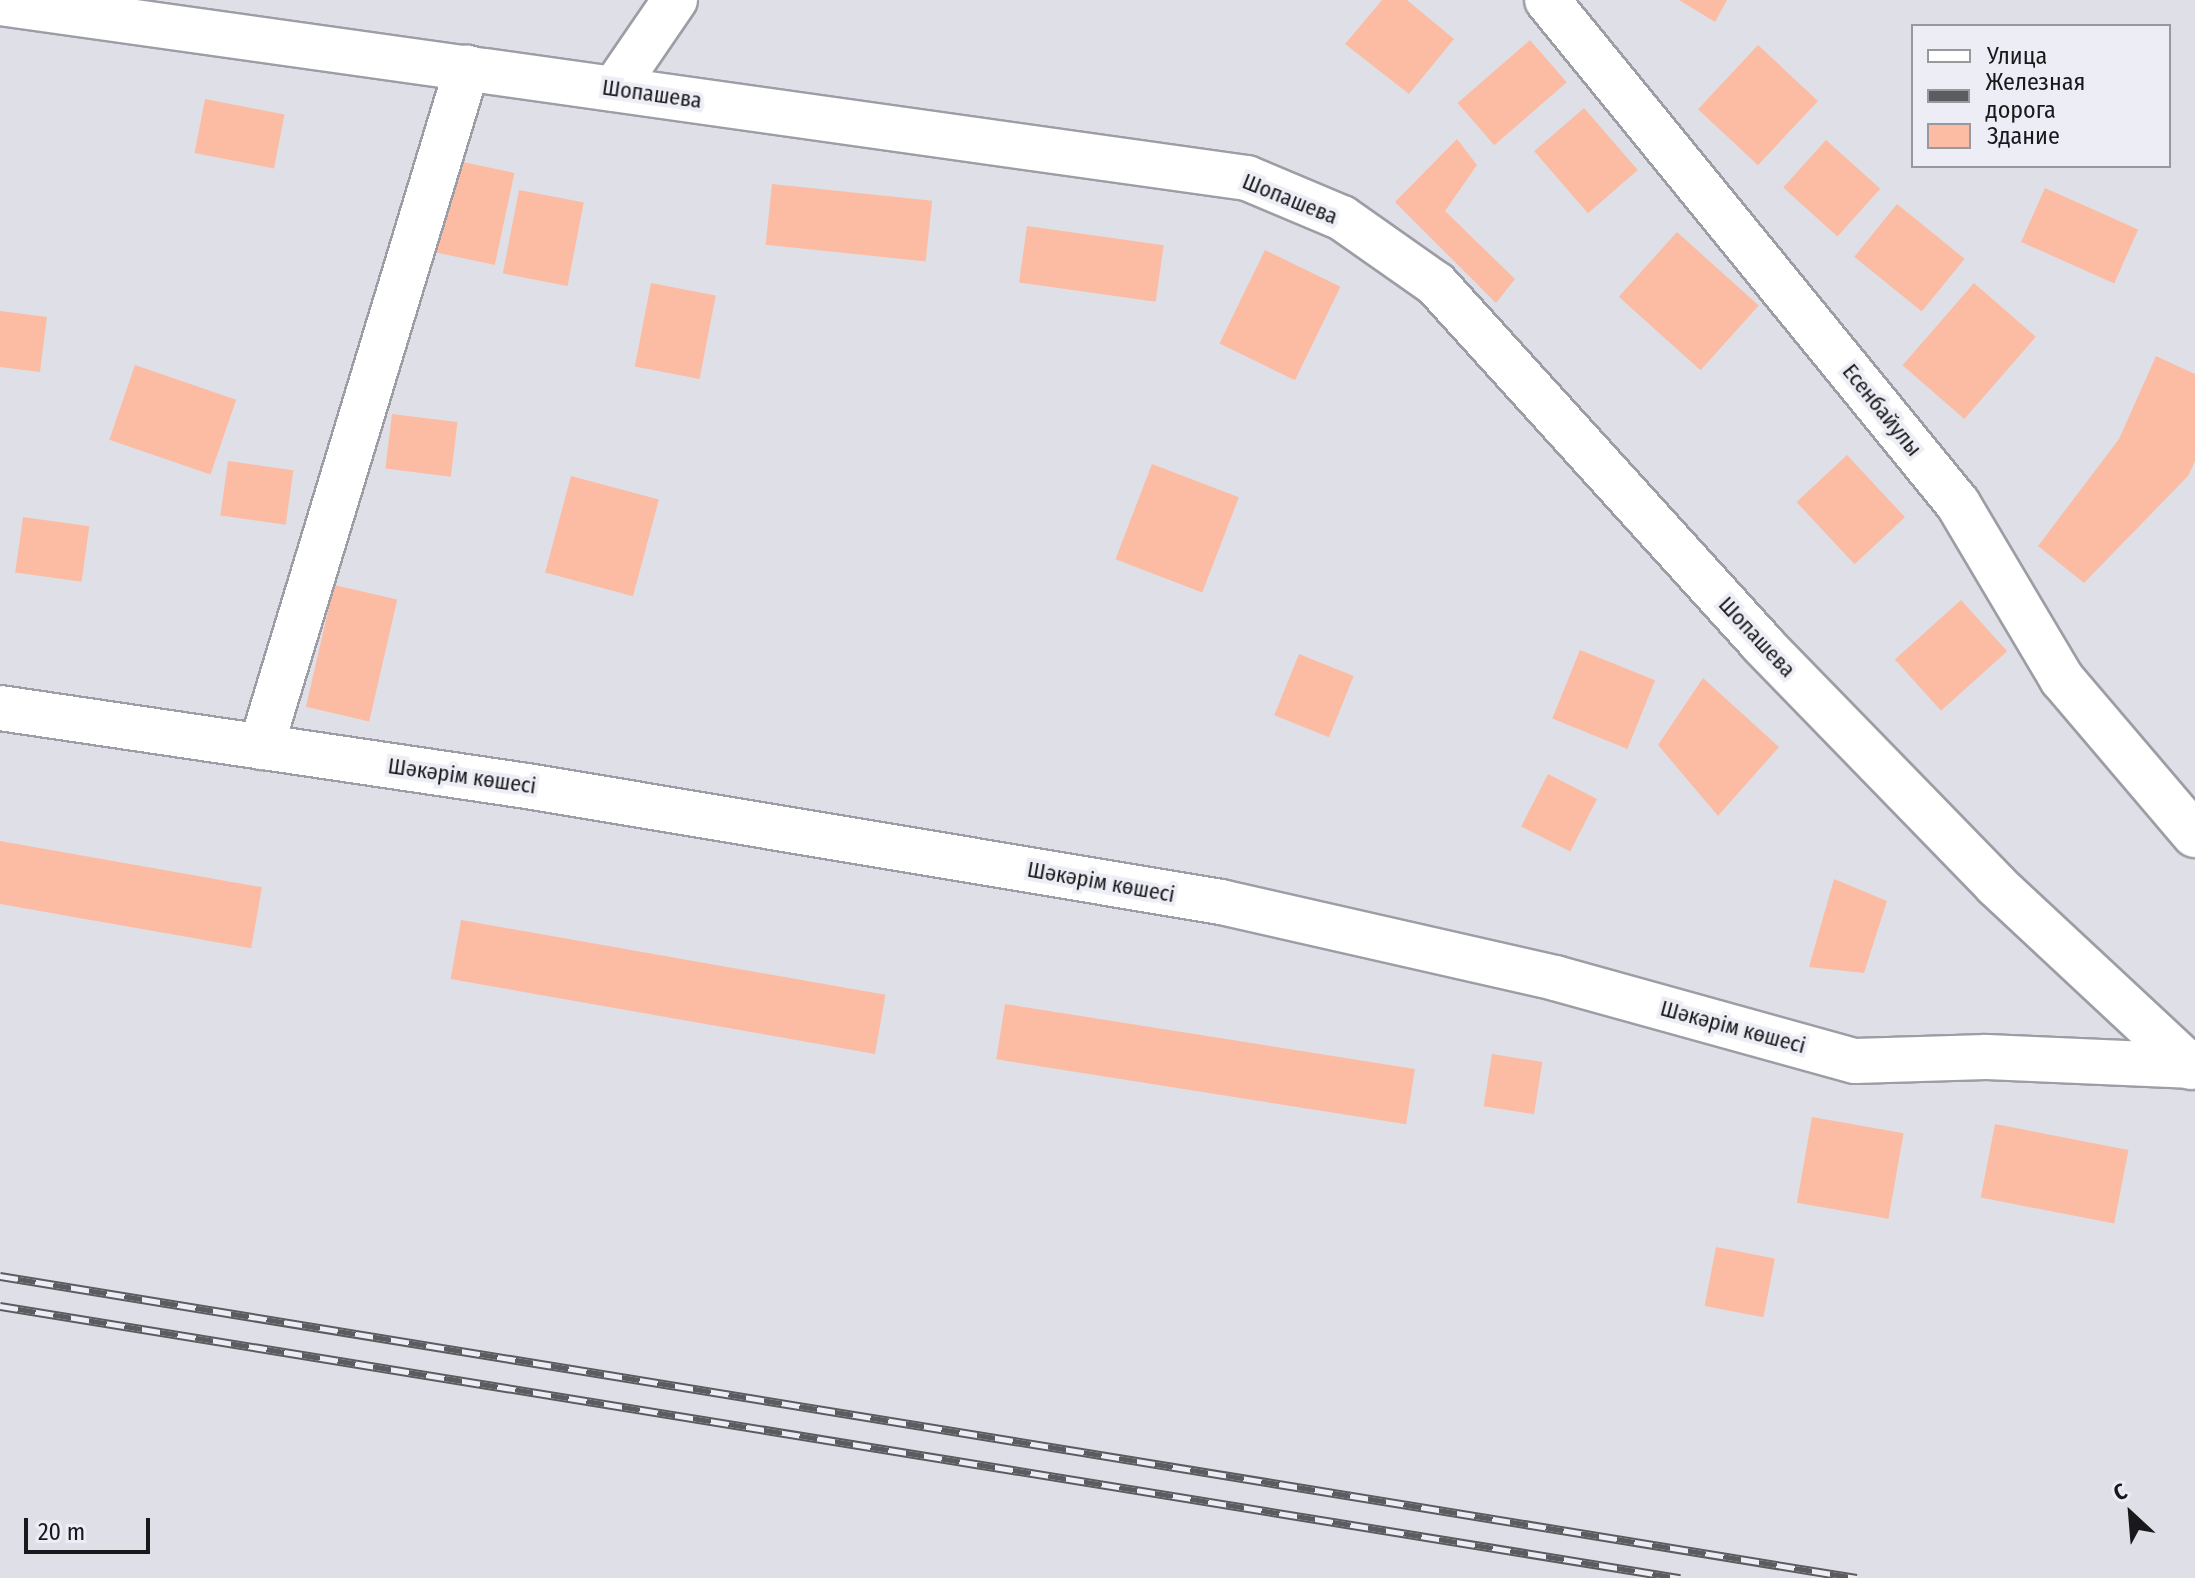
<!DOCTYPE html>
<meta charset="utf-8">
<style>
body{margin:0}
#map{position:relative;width:2195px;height:1578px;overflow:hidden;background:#dfe0e7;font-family:"Fira Sans Condensed",sans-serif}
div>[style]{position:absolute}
.building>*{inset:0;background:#fbbca3;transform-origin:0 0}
.roads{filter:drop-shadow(2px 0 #9d9da5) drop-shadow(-2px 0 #9d9da5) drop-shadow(0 2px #9d9da5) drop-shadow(0 -2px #9d9da5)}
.minor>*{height:44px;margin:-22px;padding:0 22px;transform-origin:22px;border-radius:22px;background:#fff}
.rail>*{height:9px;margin-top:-4.5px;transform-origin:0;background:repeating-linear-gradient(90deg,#ededf5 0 18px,#5c5c60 0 36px);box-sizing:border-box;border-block:2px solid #5c5c60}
span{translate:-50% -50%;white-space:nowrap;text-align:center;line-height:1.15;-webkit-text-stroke:8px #ededf5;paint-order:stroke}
.street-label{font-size:22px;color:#19191c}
.legend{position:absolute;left:1911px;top:24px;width:260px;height:144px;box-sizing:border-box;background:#ededf5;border:2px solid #98989e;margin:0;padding:10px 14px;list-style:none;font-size:24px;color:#19191c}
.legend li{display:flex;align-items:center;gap:16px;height:40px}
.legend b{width:40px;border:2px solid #98989e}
.north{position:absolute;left:2091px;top:1474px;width:80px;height:80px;-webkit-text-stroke:6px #ededf5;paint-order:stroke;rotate:334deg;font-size:22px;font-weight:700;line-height:32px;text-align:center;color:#19191c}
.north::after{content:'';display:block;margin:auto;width:28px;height:36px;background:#19191c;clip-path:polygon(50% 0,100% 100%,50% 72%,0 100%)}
.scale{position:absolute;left:24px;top:1518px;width:126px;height:36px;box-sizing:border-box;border:4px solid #19191c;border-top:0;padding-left:10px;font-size:24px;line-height:28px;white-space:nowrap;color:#19191c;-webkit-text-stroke:6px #ededf5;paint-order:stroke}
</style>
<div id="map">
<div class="building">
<i style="clip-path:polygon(1382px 0,1407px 0,1454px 39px,1409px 94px,1345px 44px)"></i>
<i style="clip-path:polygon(1679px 0,1727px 0,1715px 22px)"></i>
<i style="left:1530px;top:40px;width:56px;height:96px;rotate:49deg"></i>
<i style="left:1758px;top:45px;width:82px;height:88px;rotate:43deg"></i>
<i style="left:205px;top:99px;width:81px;height:55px;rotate:11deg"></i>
<i style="left:1584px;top:108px;width:82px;height:66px;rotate:49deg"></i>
<i style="clip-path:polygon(1457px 139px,1477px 165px,1445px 211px,1515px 279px,1496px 303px,1395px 202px)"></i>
<i style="left:1826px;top:140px;width:73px;height:64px;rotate:42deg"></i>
<i style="left:444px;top:158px;width:72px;height:94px;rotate:12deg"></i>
<i style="left:772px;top:184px;width:161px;height:61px;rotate:6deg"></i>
<i style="left:2045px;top:188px;width:102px;height:59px;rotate:24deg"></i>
<i style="left:519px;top:190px;width:66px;height:85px;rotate:11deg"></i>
<i style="left:1897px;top:204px;width:87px;height:68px;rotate:39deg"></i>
<i style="left:1027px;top:226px;width:138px;height:57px;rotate:8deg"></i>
<i style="left:1677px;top:232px;width:110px;height:87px;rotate:42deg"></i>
<i style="left:1265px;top:250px;width:84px;height:104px;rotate:26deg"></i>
<i style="left:651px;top:283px;width:66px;height:85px;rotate:11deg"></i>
<i style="left:1974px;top:283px;width:82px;height:109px;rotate:41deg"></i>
<i style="clip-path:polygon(0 311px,47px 317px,40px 372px,0 367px)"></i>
<i style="clip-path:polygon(2156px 356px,2195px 374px,2195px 461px,2188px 476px,2084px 583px,2038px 546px,2119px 439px)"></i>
<i style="left:135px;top:365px;width:107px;height:79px;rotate:19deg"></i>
<i style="left:392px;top:414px;width:66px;height:55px;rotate:7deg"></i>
<i style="left:1847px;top:455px;width:85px;height:69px;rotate:47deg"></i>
<i style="left:228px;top:461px;width:66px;height:55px;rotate:8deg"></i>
<i style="left:1152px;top:464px;width:93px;height:102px;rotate:21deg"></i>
<i style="left:571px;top:476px;width:91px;height:100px;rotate:15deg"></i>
<i style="left:23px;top:517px;width:67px;height:56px;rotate:8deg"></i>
<i style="left:334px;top:585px;width:65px;height:125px;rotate:13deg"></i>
<i style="left:1961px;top:600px;width:69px;height:89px;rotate:48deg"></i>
<i style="left:1580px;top:650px;width:81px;height:74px;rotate:22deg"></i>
<i style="left:1299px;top:654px;width:59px;height:66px;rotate:22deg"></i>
<i style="clip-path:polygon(1703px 678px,1779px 747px,1718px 816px,1658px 745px)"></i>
<i style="left:1548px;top:774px;width:55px;height:59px;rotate:27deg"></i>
<i style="left:0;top:841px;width:266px;height:62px;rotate:10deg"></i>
<i style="clip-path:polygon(1834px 879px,1887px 901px,1864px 973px,1809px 967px)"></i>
<i style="left:461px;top:920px;width:431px;height:60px;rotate:10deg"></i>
<i style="left:1005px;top:1004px;width:415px;height:56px;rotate:9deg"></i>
<i style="left:1492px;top:1054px;width:51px;height:53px;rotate:9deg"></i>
<i style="left:1812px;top:1117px;width:93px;height:87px;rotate:10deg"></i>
<i style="left:1995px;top:1124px;width:136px;height:75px;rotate:11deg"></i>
<i style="left:1716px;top:1247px;width:60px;height:60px;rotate:11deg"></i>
</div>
<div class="roads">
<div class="minor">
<i style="left:1547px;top:0;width:650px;rotate:50.8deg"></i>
<i style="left:1958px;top:504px;width:204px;rotate:59.3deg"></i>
<i style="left:2062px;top:679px;width:205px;rotate:49.6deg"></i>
<i style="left:0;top:3px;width:1259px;rotate:7.99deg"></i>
<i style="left:1247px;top:178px;width:103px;rotate:22.8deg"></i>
<i style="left:1342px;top:218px;width:115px;rotate:35.1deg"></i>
<i style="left:1436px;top:284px;width:486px;rotate:47.8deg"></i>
<i style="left:1762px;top:644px;width:336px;rotate:45.8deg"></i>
<i style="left:1996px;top:885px;width:267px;rotate:43deg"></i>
<i style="left:614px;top:89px;width:108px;rotate:-55.6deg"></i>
<i style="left:0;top:708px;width:533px;rotate:8.42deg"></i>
<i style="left:527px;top:786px;width:704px;rotate:9.49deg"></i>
<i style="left:1221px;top:902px;width:343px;rotate:12.8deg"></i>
<i style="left:1555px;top:978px;width:311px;rotate:15.5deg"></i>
<i style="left:1855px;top:1061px;width:131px;rotate:-1.7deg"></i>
<i style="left:1986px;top:1057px;width:209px;rotate:2.5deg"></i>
<i style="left:261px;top:747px;width:710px;rotate:-73.12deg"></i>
</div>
</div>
<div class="rail">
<i style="left:0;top:1276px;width:1881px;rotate:9.24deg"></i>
<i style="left:0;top:1306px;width:1702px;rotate:9.2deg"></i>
</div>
<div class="street-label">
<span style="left:652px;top:94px;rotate:8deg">Шопашева</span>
<span style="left:1290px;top:199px;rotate:22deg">Шопашева</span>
<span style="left:1882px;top:410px;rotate:51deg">Есенбайулы</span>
<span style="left:1757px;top:637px;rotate:47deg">Шопашева</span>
<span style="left:462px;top:776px;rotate:8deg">Шәкәрім көшесі</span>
<span style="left:1101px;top:882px;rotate:10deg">Шәкәрім көшесі</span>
<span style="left:1733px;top:1027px;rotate:15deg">Шәкәрім көшесі</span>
</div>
<ul class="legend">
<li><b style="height:10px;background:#fff"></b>Улица</li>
<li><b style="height:10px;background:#5c5c60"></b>Железная дорога</li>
<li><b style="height:22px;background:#fbbca3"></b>Здание</li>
</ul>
<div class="north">С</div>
<div class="scale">20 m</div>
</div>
